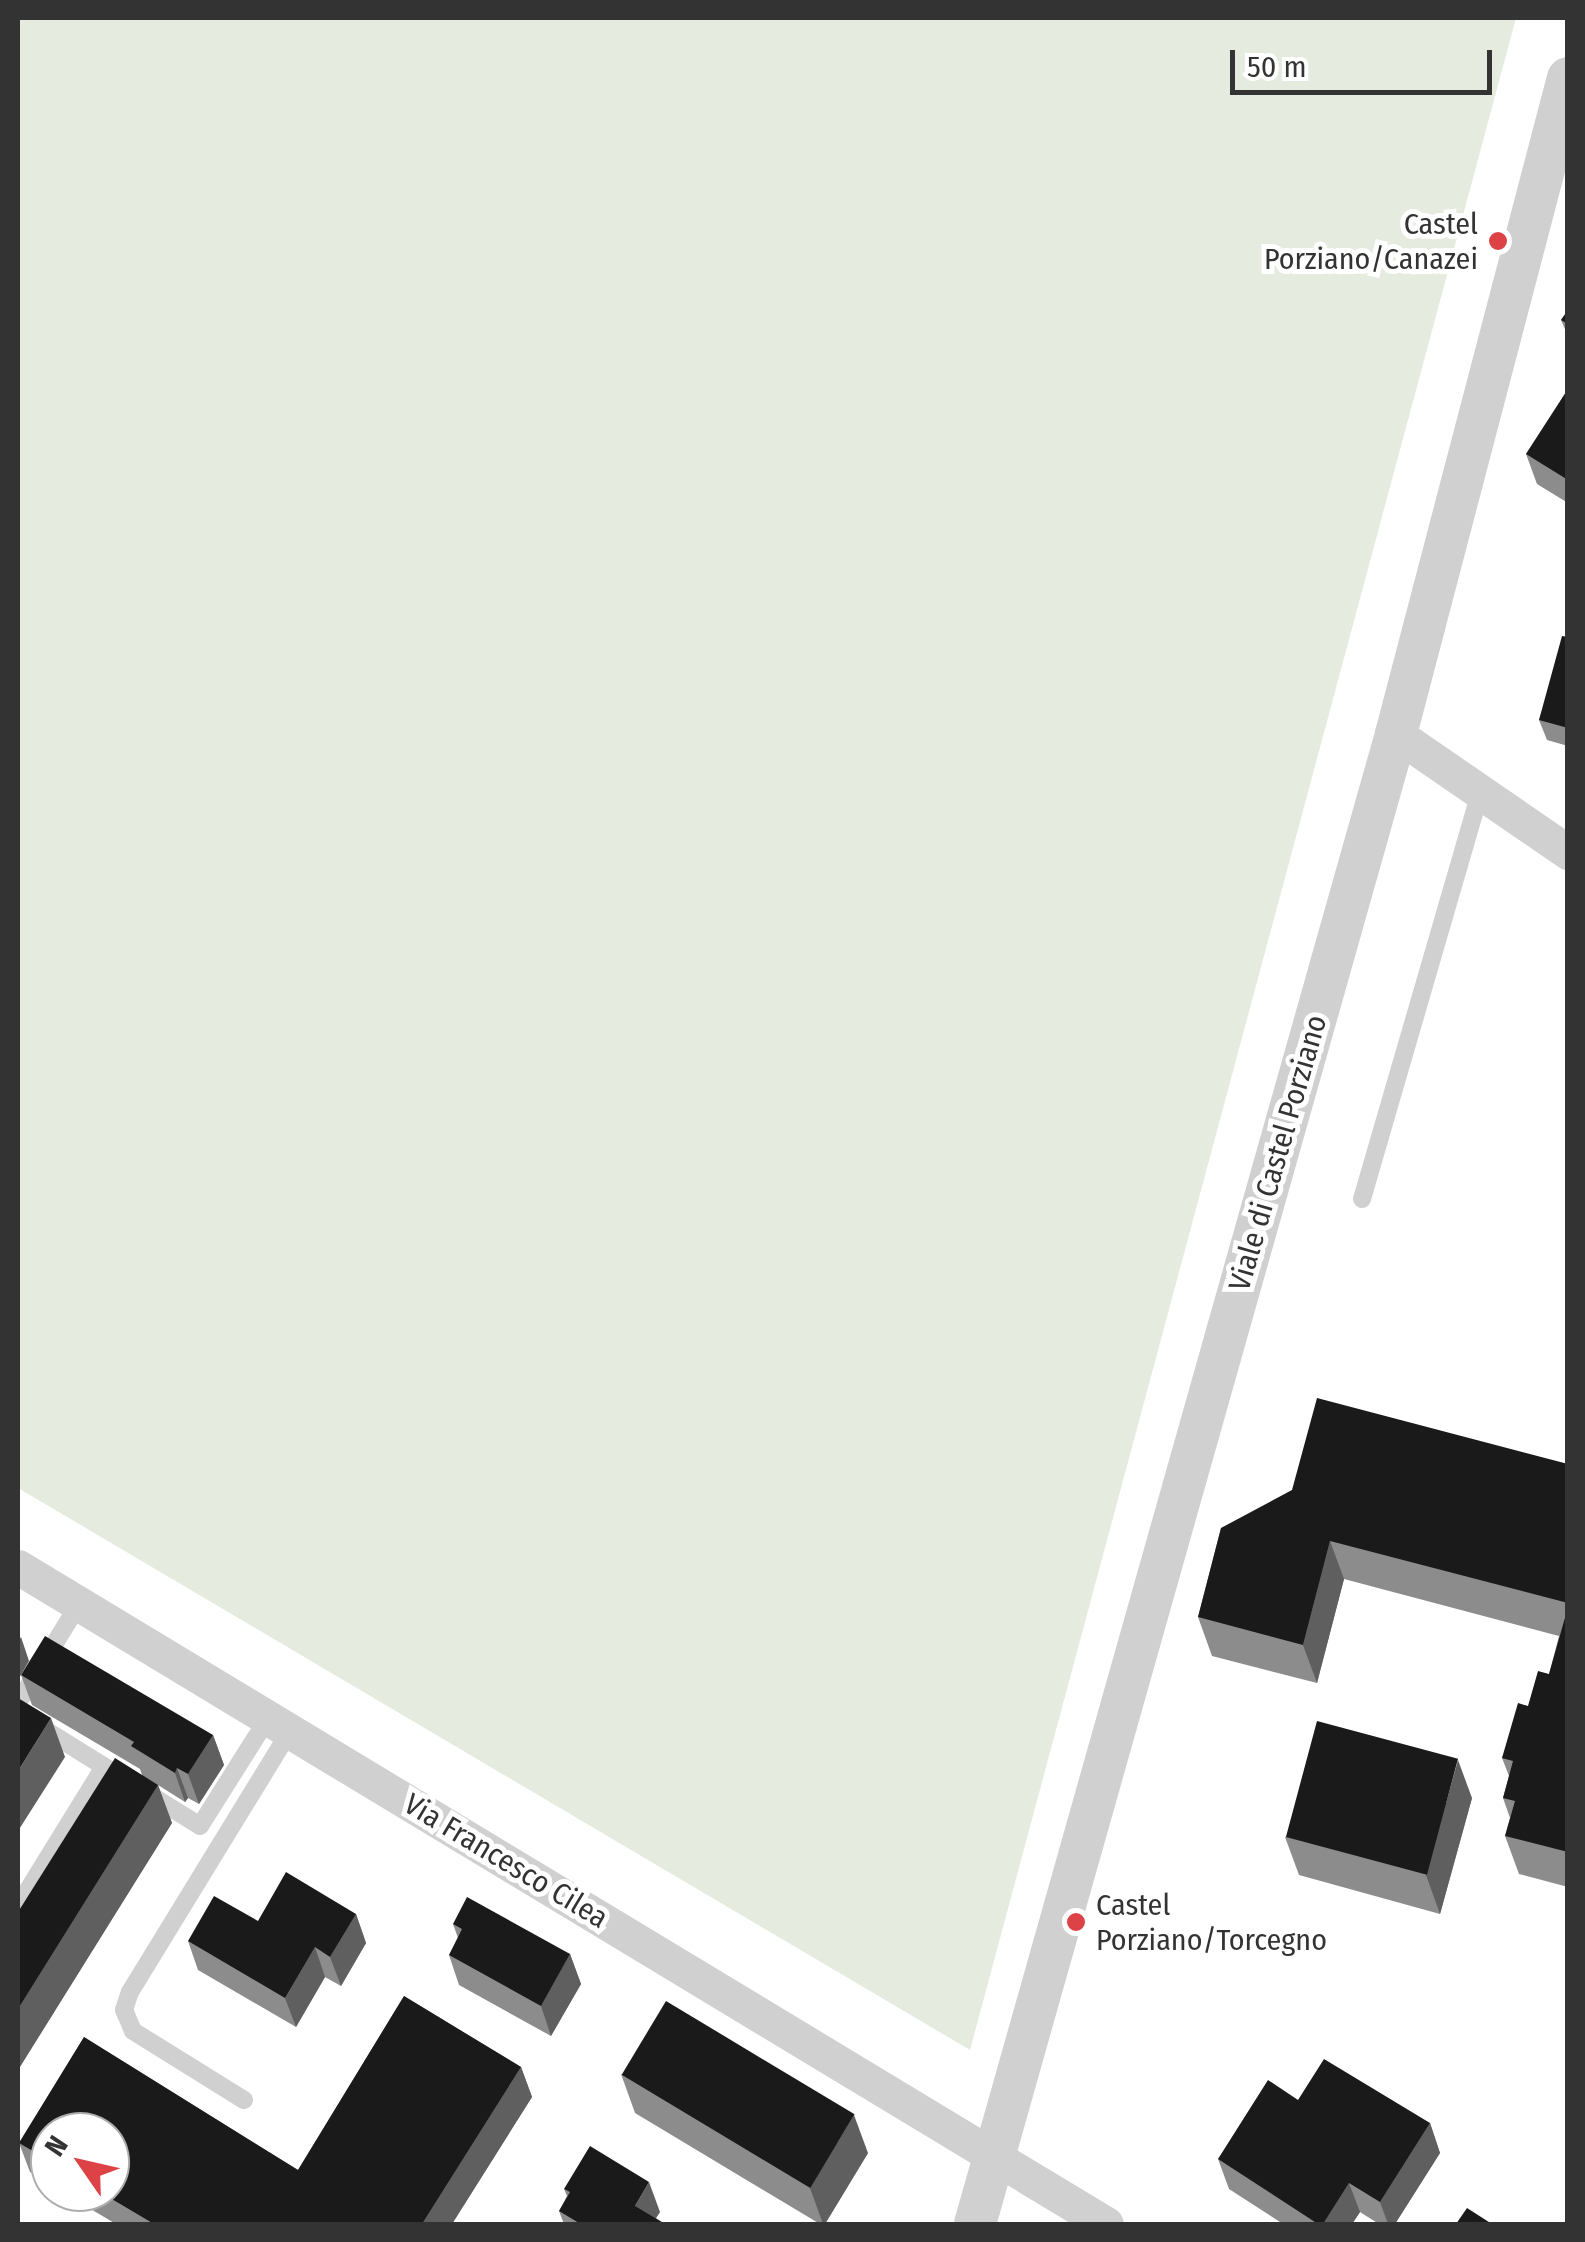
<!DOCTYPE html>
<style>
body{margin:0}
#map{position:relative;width:1585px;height:2242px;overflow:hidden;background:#fff;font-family:"Fira Sans Condensed",sans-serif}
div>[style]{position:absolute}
.green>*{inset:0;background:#e5ebdf}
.service>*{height:18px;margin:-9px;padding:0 9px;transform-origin:9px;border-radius:9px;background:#d0d0d0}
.minor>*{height:35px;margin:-17.5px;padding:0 17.5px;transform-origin:17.5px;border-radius:17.5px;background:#d0d0d0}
.tertiary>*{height:42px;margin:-21px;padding:0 21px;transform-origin:21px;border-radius:21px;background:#d0d0d0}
.wall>*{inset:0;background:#8c8c8c}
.shaded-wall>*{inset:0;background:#5f5f5f}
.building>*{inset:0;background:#1a1a1a;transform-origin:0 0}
.dots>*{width:28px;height:28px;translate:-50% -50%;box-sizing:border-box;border:5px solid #fff;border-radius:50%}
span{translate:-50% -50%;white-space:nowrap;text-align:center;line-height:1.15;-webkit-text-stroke:10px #fff;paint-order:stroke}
.poi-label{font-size:30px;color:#333}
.right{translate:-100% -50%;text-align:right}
.left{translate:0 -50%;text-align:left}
.street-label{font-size:30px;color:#333}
.frame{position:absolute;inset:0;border:20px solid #333;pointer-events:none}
.north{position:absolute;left:30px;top:2112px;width:100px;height:100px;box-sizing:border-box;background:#fff;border:2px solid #adadad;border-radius:50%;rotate:304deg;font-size:28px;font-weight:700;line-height:40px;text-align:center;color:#333}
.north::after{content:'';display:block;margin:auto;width:35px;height:45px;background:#dc4246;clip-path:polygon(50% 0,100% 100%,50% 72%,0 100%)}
.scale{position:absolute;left:1230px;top:50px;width:262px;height:45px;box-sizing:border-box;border:5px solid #333;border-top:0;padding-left:12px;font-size:30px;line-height:35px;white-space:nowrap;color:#333;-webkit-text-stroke:8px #fff;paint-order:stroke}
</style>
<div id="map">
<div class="green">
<i style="clip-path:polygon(18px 18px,1516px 18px,970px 2050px,18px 1488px)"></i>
</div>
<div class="service">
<i style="left:1362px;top:1199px;width:421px;rotate:-73.8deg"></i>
<i style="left:18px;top:1703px;width:116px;rotate:-58.4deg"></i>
<i style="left:18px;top:1713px;width:214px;rotate:31.8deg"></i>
<i style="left:200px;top:1826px;width:128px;rotate:-57.8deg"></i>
<i style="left:18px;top:1906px;width:163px;rotate:-58.3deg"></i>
<i style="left:244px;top:2100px;width:131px;rotate:-148.1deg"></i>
<i style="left:133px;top:2031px;width:23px;rotate:-113deg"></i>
<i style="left:124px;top:2010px;width:19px;rotate:-72deg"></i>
<i style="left:130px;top:1992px;width:306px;rotate:-58.5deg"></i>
</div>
<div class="minor">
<i style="left:1396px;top:734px;width:209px;rotate:34.5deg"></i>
<i style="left:18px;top:1567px;width:1271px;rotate:31.13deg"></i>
</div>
<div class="tertiary">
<i style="left:975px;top:2224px;width:1548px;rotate:-74.22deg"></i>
<i style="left:1396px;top:734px;width:678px;rotate:-75.31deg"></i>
</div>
<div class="wall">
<i style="clip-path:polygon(1568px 310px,1568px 336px,1561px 320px)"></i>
<i style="clip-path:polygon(1568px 389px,1568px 503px,1537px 484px,1526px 454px)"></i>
<i style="clip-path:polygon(1568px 637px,1568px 746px,1547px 740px,1539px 720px)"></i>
<i style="clip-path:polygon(1568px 1464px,1568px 1887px,1519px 1874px,1505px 1836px,1510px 1818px,1503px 1798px,1509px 1776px,1502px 1758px,1528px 1706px,1549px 1674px,1559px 1636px,1344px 1579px,1317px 1683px,1212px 1656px,1198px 1617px,1221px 1528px)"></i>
<i style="clip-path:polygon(21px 1675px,213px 1735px,224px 1765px,199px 1804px,188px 1798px,185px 1802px,158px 1785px,172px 1823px,18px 2070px,18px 1912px,142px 1775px,140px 1769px,32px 1705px)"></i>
<i style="clip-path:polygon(1472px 1798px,1440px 1914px,1299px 1875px,1285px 1837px)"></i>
<i style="clip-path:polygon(356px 1914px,366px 1943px,341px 1986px,325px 1977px,296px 2027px,198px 1970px,188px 1941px,258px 1921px)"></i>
<i style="clip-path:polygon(453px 1924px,570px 1954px,581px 1984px,551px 2036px,459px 1985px,449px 1955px,458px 1938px)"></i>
<i style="clip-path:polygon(404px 1996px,521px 2067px,532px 2097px,452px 2224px,116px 2224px,62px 2192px,110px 2192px,110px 2132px,50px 2132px,50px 2184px,30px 2172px,19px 2143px,84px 2037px,298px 2170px)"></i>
<i style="clip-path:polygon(621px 2074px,868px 2153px,825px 2224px,820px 2224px,635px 2113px)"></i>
<i style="clip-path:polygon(1298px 2100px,1430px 2123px,1440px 2153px,1395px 2224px,1379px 2224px,1360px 2212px,1352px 2224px,1283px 2224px,1229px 2189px,1218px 2159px)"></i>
<i style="clip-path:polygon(564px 2189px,660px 2212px,656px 2218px,665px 2224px,564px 2224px,559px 2211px,567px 2196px)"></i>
</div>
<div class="shaded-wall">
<i style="clip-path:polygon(1330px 1541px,1344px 1579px,1317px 1683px,1303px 1645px)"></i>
<i style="clip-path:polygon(21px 1637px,29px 1661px,18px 1680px,18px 1642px)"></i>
<i style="clip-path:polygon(51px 1718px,65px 1757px,18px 1831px,18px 1771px)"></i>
<i style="clip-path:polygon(213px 1735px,224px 1765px,199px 1804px,188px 1774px)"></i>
<i style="clip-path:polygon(1458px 1760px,1472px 1798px,1440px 1914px,1426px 1875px)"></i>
<i style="clip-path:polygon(177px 1768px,188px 1798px,185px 1802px,175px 1773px)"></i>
<i style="clip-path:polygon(158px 1785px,172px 1823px,18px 2070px,18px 2009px)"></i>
<i style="clip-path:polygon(356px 1914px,366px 1943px,341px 1986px,330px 1957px)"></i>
<i style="clip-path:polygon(315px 1947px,325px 1977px,296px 2027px,285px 1998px)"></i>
<i style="clip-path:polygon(570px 1954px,581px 1984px,551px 2036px,541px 2006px)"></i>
<i style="clip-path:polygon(521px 2067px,532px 2097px,452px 2224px,422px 2224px)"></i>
<i style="clip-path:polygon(854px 2115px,868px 2153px,825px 2224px,823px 2224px,810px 2188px)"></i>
<i style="clip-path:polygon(1430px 2123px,1440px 2153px,1395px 2224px,1388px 2224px,1380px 2202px)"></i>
<i style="clip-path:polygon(649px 2182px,660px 2212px,652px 2224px,635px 2206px)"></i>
<i style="clip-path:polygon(1349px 2183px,1360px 2212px,1352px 2224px,1323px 2224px)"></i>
</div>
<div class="building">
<i style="clip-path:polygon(1568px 310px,1568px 324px,1561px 320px)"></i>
<i style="clip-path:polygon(1568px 389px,1568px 480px,1526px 454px)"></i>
<i style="clip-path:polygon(1562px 636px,1568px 637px,1568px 728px,1539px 720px)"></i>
<i style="clip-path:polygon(1317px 1398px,1568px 1464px,1568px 1603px,1330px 1541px,1303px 1645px,1198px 1617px,1221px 1528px,1292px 1490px)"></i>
<i style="clip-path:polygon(1568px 1607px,1568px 1852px,1505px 1836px,1515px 1801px,1503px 1798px,1513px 1761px,1502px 1758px,1518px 1703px,1528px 1706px,1538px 1671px,1549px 1674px)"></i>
<i style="clip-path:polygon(45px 1636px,213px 1735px,188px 1774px,177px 1768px,175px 1773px,131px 1746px,134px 1742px,21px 1675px)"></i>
<i style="clip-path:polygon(18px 1698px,51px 1718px,18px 1771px)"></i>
<i style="left:1317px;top:1721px;width:146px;height:120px;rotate:15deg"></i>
<i style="clip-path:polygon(115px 1758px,158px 1785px,18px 2009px,18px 1912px)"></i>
<i style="clip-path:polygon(286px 1872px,356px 1914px,330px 1957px,315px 1947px,285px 1998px,188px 1941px,214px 1896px,258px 1921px)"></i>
<i style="clip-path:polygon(467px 1897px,570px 1954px,541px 2006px,449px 1955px,462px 1929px,453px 1924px)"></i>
<i style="clip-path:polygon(404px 1996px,521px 2067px,422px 2224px,154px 2224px,100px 2192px,110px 2192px,110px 2132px,50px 2132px,50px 2161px,19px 2143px,84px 2037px,298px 2170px)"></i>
<i style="left:666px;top:2001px;width:220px;height:86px;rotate:31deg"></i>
<i style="clip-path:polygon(1324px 2059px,1430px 2123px,1380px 2202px,1349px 2183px,1323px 2224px,1318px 2224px,1218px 2159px,1268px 2080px,1298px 2100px)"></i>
<i style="clip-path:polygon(590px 2146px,649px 2182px,635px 2206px,665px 2224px,578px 2224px,579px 2223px,559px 2211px,570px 2192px,564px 2189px)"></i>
<i style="clip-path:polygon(1467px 2208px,1492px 2224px,1456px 2224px)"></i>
</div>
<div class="dots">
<i style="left:1498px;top:241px;background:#dc4246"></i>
<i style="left:1076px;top:1922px;background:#dc4246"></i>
</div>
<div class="poi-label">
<span class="right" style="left:1478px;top:241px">Castel<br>Porziano/Canazei</span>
<span class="left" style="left:1096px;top:1922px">Castel<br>Porziano/Torcegno</span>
</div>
<div class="street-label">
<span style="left:1278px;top:1153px;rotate:-74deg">Viale di Castel Porziano</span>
<span style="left:506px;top:1861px;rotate:31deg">Via Francesco Cilea</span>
</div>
<div class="frame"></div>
<div class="north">N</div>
<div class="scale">50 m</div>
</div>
